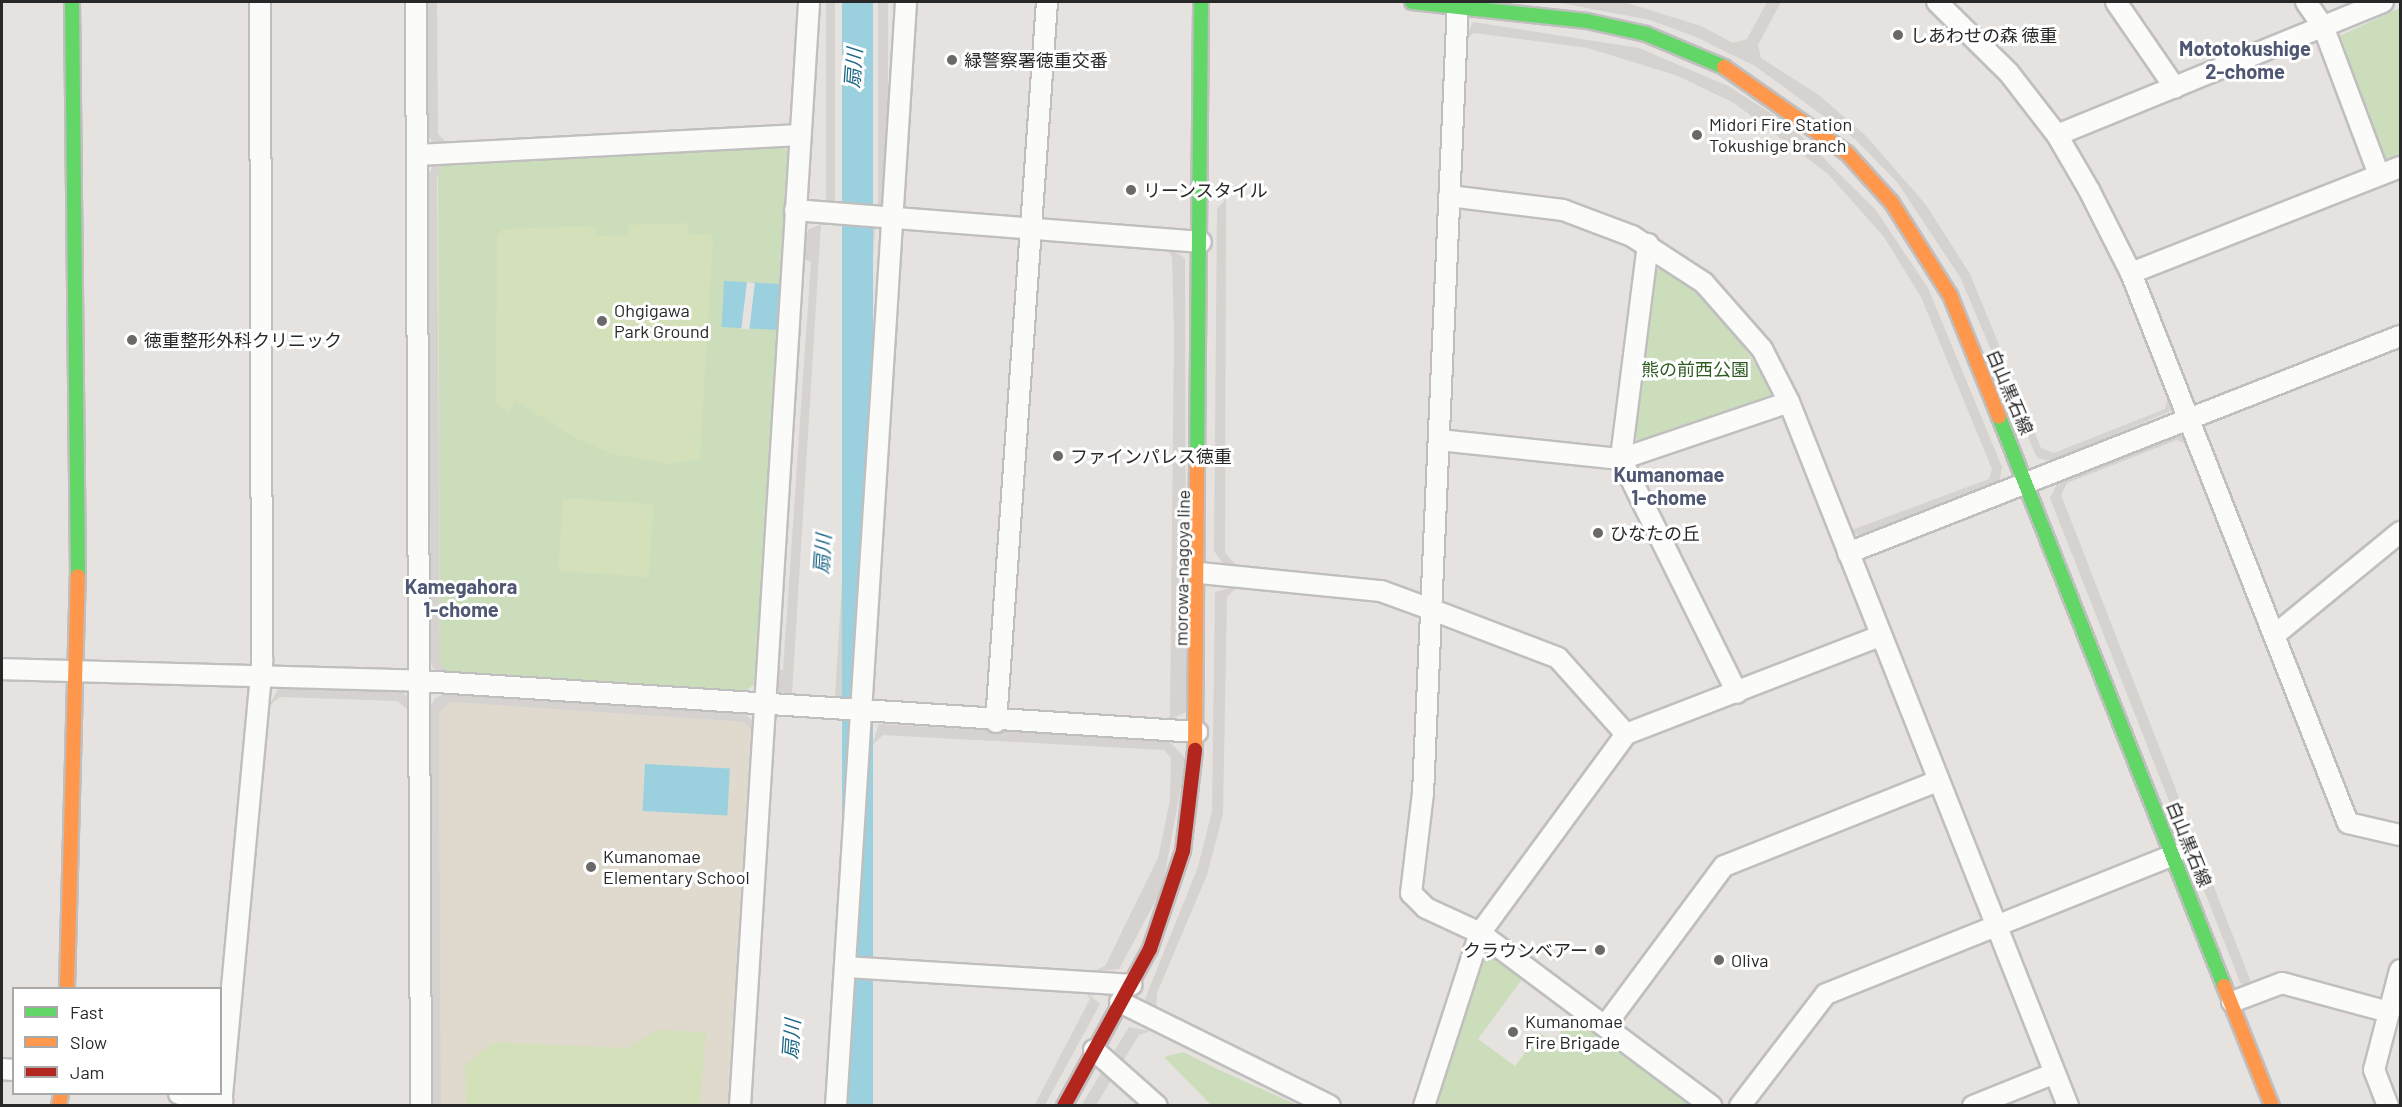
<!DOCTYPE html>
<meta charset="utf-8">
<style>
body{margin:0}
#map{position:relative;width:2402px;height:1107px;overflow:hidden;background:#e6e2df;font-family:Barlow,"Noto Sans JP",sans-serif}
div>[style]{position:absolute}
.education>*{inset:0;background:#e0d9ce}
.green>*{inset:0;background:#cbddbb}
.pitch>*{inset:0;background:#d4e0ba;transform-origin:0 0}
.plaza>*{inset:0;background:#d6d2cf;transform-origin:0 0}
.water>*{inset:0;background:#9bd0de;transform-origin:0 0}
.pier>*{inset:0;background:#e6e2df;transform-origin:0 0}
.roads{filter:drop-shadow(2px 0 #c0bfbf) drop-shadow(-2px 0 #c0bfbf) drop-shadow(0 2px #c0bfbf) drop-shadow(0 -2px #c0bfbf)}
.street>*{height:20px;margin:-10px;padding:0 10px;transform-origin:10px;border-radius:10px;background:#fbfbfa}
.fast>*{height:14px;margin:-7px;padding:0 7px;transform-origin:7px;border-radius:7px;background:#63d668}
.slow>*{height:14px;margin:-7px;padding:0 7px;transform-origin:7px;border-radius:7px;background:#ff974d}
.jam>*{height:14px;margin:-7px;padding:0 7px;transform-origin:7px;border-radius:7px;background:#b3261e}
.dots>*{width:16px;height:16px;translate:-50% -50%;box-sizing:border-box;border:3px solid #fff;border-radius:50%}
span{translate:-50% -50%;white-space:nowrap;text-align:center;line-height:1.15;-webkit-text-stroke:6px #fff;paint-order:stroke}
.poi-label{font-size:18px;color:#282828}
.left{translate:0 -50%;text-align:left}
.right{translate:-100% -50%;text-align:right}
.park-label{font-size:18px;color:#305b22}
.street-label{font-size:18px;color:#282828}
.neighbourhood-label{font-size:20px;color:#4f5773;font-weight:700}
.water-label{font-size:20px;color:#1d6787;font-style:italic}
.frame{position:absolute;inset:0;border:3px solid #282828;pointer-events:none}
.legend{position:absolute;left:12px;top:987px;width:210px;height:108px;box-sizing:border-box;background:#fff;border:2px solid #a9a9a9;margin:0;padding:8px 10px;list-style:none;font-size:18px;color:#282828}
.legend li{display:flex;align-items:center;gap:12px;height:30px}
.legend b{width:30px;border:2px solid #a9a9a9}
</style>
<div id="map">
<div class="education">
<i style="clip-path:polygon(449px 702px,745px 722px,751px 731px,729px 1105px,441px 1105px,439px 712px)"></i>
</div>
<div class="green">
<i style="clip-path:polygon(2400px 8px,2400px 155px,2386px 161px,2378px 156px,2335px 38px)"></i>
<i style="clip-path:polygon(777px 143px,788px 151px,758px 681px,746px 691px,449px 674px,440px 665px,438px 170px,443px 163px)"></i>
<i style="clip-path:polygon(1666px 265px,1724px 317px,1774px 392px,1769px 402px,1641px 444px,1633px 434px,1652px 272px)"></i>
<i style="clip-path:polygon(1494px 955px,1523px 978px,1478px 1039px,1515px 1066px,1540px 1033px,1553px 1042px,1573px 1015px,1691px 1105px,1437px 1106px,1480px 960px)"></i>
<i style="clip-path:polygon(1183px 1052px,1213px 1067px,1297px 1105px,1211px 1105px,1164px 1057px)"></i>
</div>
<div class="pitch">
<i style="clip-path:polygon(688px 223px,689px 235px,710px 234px,713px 239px,700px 459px,670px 464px,612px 454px,570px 435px,516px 401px,508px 412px,496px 403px,497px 237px,503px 229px,595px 226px,596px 236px,629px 235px,628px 225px)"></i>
<i style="left:563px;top:498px;width:91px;height:73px;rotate:4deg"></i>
<i style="clip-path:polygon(656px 1030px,706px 1032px,700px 1105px,466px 1105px,465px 1064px,494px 1042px,628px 1048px)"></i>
</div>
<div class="plaza">
<i style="clip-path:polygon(426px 2px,437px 2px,438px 134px,450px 146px,434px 145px,427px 134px)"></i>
<i style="left:826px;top:2px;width:9px;height:199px"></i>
<i style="left:878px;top:2px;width:10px;height:202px"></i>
<i style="clip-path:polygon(1556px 2px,1624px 2px,1701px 26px,1733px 43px,1747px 39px,1767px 2px,1781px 2px,1758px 45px,1761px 58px,1820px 96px,1866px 136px,1926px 205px,1970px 274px,2041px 448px,2054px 453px,2165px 409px,2169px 394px,2173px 410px,2052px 461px,2037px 458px,1960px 277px,1897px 182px,1856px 140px,1755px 66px,1696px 37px,1650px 20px)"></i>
<i style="clip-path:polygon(1473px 22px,1639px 48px,1728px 86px,1791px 126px,1875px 209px,1928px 288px,2002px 467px,2000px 480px,1865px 536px,1854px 534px,1852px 530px,1989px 479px,1992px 469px,1921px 297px,1884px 237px,1828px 174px,1734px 103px,1678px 76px,1588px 48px,1474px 33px,1465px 39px)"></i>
<i style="clip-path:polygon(443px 163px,437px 178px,440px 664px,449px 674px,433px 669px,431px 661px,428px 175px,433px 165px)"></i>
<i style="clip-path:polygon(1226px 199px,1225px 553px,1238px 567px,1224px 565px,1214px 551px,1217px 209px)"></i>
<i style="clip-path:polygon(821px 224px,792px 693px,787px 693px,775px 691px,775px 669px,783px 670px,811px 261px,803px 260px,808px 230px)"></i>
<i style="clip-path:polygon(864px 227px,875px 228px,844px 697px,835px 696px)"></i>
<i style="clip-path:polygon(1164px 246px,1185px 258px,1186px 712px,1163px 723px,1170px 716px,1174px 334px,1172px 256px)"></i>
<i style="clip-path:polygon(2179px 432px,2190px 446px,2177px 440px,2067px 483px,2061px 495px,2251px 982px,2261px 987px,2246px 988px,2240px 982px,2050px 498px,2060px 478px)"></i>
<i style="clip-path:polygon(1238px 586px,1227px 597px,1223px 814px,1207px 875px,1157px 993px,1156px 1014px,1145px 999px,1198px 867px,1212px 811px,1215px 592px)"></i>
<i style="clip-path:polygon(279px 687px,399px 691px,407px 696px,409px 711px,398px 701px,341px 699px,280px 697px,269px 706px)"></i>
<i style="clip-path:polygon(448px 692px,741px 711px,752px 720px,751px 731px,745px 722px,450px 702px,439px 712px,441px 1105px,431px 1106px,429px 709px,435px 698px)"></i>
<i style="clip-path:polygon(879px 724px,1168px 740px,1186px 759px,1162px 889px,1119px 969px,1093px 972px,1105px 966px,1158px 858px,1170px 800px,1171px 758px,1164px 750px,883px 735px,872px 745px)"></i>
<i style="clip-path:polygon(1086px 992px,1100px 1004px,1045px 1105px,1034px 1106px,1090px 999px)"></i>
<i style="clip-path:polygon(1129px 1027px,1150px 1031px,1139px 1035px,1096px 1105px,1081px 1106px)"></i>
</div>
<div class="water">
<i style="left:842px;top:2px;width:31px;height:1106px"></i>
<i style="left:724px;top:281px;width:57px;height:46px;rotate:3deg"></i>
<i style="left:645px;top:764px;width:85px;height:47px;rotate:3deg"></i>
</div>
<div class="pier">
<i style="left:747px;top:282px;width:8px;height:47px;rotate:7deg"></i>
<i style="left:795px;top:693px;width:37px;height:34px;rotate:5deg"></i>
</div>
<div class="roads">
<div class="street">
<i style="left:416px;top:2px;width:1104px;rotate:89.74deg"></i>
<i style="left:1458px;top:2px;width:792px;rotate:92.53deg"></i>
<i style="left:1423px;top:793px;width:101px;rotate:96.8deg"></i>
<i style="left:1411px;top:893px;width:21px;rotate:45deg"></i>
<i style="left:1426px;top:908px;width:60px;rotate:24.8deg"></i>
<i style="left:1480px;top:933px;width:289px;rotate:36.8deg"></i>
<i style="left:1937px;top:2px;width:101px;rotate:44.6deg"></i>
<i style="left:2009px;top:73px;width:78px;rotate:52.3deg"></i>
<i style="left:2057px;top:135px;width:64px;rotate:59.8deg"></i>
<i style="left:2089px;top:190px;width:93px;rotate:63.2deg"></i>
<i style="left:2131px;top:273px;width:591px;rotate:68.47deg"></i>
<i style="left:2348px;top:823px;width:53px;rotate:13deg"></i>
<i style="left:2116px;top:2px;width:104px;rotate:55.5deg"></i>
<i style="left:2306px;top:2px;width:29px;rotate:55deg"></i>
<i style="left:2323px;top:26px;width:159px;rotate:69.4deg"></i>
<i style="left:2057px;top:135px;width:352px;rotate:-22.2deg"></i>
<i style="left:418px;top:155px;width:382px;rotate:-3deg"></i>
<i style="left:1449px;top:196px;width:115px;rotate:7deg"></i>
<i style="left:1563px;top:210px;width:74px;rotate:20.6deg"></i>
<i style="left:1632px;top:236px;width:86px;rotate:33.1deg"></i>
<i style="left:1704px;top:283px;width:88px;rotate:48.7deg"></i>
<i style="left:1762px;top:349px;width:59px;rotate:63deg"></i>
<i style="left:1789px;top:402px;width:757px;rotate:68.38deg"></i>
<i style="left:795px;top:210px;width:407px;rotate:4.5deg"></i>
<i style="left:1648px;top:244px;width:217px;rotate:97.2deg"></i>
<i style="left:1621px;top:459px;width:177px;rotate:-18.7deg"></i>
<i style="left:2131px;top:273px;width:289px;rotate:-21.5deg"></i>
<i style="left:1439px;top:440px;width:183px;rotate:6deg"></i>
<i style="left:1621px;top:459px;width:261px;rotate:63.6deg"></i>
<i style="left:1848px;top:553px;width:593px;rotate:-21.46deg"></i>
<i style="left:1200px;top:573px;width:182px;rotate:5.7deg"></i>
<i style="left:1381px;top:591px;width:52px;rotate:20.2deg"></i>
<i style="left:1430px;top:609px;width:137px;rotate:20.9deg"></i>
<i style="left:1558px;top:658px;width:102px;rotate:48.2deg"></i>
<i style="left:2276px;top:634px;width:161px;rotate:-39.4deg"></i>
<i style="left:2px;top:669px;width:419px;rotate:1.6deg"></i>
<i style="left:421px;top:681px;width:778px;rotate:3.76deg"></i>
<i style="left:996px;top:722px;width:722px;rotate:-85.95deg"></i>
<i style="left:846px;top:967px;width:286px;rotate:3.6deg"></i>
<i style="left:1120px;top:1002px;width:234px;rotate:26.3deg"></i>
<i style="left:2232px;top:1002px;width:53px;rotate:-20.8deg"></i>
<i style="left:2282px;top:983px;width:111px;rotate:15.2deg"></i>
<i style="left:1605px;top:1026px;width:199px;rotate:-53.4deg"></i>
<i style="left:1724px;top:866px;width:230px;rotate:-21.7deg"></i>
<i style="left:1094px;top:1050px;width:84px;rotate:41.6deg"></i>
<i style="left:2px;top:1069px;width:12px;rotate:5deg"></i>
<i style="left:179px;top:1094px;width:44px;rotate:9.2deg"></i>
<i style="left:221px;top:1106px;width:448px;rotate:-84.7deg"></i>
<i style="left:262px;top:660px;width:658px;rotate:-90.17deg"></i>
<i style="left:740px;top:1106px;width:1106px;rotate:-86.42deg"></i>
<i style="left:836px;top:1106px;width:1106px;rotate:-86.37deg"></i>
<i style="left:1424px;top:1106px;width:182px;rotate:-72.1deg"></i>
<i style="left:1480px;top:933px;width:247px;rotate:-53.7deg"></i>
<i style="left:1626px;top:734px;width:272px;rotate:-21.1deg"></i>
<i style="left:1740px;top:1106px;width:141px;rotate:-52.5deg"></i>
<i style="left:1826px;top:994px;width:375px;rotate:-21.8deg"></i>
<i style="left:1973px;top:1106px;width:88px;rotate:-21.9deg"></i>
<i style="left:2388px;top:1106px;width:39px;rotate:-111deg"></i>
<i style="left:2374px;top:1070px;width:103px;rotate:-75.4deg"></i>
</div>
<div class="fast">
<i style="left:72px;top:2px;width:574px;rotate:89.4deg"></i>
<i style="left:1412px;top:2px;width:176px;rotate:6.2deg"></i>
<i style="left:1587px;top:21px;width:60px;rotate:12.4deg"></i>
<i style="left:1646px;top:34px;width:85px;rotate:22.9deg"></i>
<i style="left:1999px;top:417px;width:612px;rotate:68.42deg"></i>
<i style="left:1197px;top:464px;width:462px;rotate:-89.5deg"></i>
</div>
<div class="slow">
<i style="left:1724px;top:67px;width:150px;rotate:35deg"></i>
<i style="left:1847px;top:153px;width:67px;rotate:48deg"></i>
<i style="left:1892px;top:203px;width:109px;rotate:57.8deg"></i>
<i style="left:1950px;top:295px;width:131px;rotate:68.1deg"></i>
<i style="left:1195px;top:750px;width:286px;rotate:-89.6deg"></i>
<i style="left:2224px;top:986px;width:129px;rotate:68.2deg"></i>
<i style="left:67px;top:988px;width:412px;rotate:-88.5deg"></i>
<i style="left:59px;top:1106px;width:12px;rotate:-81deg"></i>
</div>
<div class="jam">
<i style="left:1064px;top:1106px;width:179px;rotate:-61.3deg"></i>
<i style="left:1150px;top:949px;width:103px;rotate:-71.4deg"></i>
<i style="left:1183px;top:851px;width:102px;rotate:-83.2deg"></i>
</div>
</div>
<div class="dots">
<i style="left:1898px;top:35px;background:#6a6968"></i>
<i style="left:952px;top:60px;background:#6a6968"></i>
<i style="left:1697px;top:135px;background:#6a6968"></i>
<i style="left:1131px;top:190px;background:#6a6968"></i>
<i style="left:602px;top:321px;background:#6a6968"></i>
<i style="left:132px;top:340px;background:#6a6968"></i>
<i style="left:1058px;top:456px;background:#6a6968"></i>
<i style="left:1598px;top:533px;background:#6a6968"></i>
<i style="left:591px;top:867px;background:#6a6968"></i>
<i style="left:1600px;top:950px;background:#6a6968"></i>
<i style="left:1719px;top:960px;background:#6a6968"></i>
<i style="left:1513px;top:1032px;background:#6a6968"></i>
</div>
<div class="poi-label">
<span class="left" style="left:1910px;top:35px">しあわせの森 徳重</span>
<span class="left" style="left:964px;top:60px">緑警察署徳重交番</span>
<span class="left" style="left:1709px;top:135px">Midori Fire Station<br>Tokushige branch</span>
<span class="left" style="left:1143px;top:190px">リーンスタイル</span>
<span class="left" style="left:614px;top:321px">Ohgigawa<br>Park Ground</span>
<span class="left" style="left:144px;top:340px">徳重整形外科クリニック</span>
<span class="left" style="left:1070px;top:456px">ファインパレス徳重</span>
<span class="left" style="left:1610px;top:533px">ひなたの丘</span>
<span class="left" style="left:603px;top:867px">Kumanomae<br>Elementary School</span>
<span class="right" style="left:1588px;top:950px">クラウンベアー</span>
<span class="left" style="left:1731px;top:960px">Oliva</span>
<span class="left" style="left:1525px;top:1032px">Kumanomae<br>Fire Brigade</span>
</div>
<div class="park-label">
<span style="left:1695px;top:369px">熊の前西公園</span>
</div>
<div class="street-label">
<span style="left:2010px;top:392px;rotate:67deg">白山黒石線</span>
<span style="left:1182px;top:568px;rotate:-89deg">morowa-nagoya line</span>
<span style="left:2189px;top:844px;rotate:68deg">白山黒石線</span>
</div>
<div class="neighbourhood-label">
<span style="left:2245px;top:60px">Mototokushige<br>2-chome</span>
<span style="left:1669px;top:486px">Kumanomae<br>1-chome</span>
<span style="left:461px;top:598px">Kamegahora<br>1-chome</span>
</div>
<div class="water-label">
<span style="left:853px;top:68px;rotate:-86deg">扇川</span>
<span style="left:822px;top:554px;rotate:-86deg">扇川</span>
<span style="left:791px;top:1039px;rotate:-86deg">扇川</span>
</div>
<div class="frame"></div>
<ul class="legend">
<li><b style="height:8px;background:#63d668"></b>Fast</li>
<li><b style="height:8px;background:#ff974d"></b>Slow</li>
<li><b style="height:8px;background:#b3261e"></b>Jam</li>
</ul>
</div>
